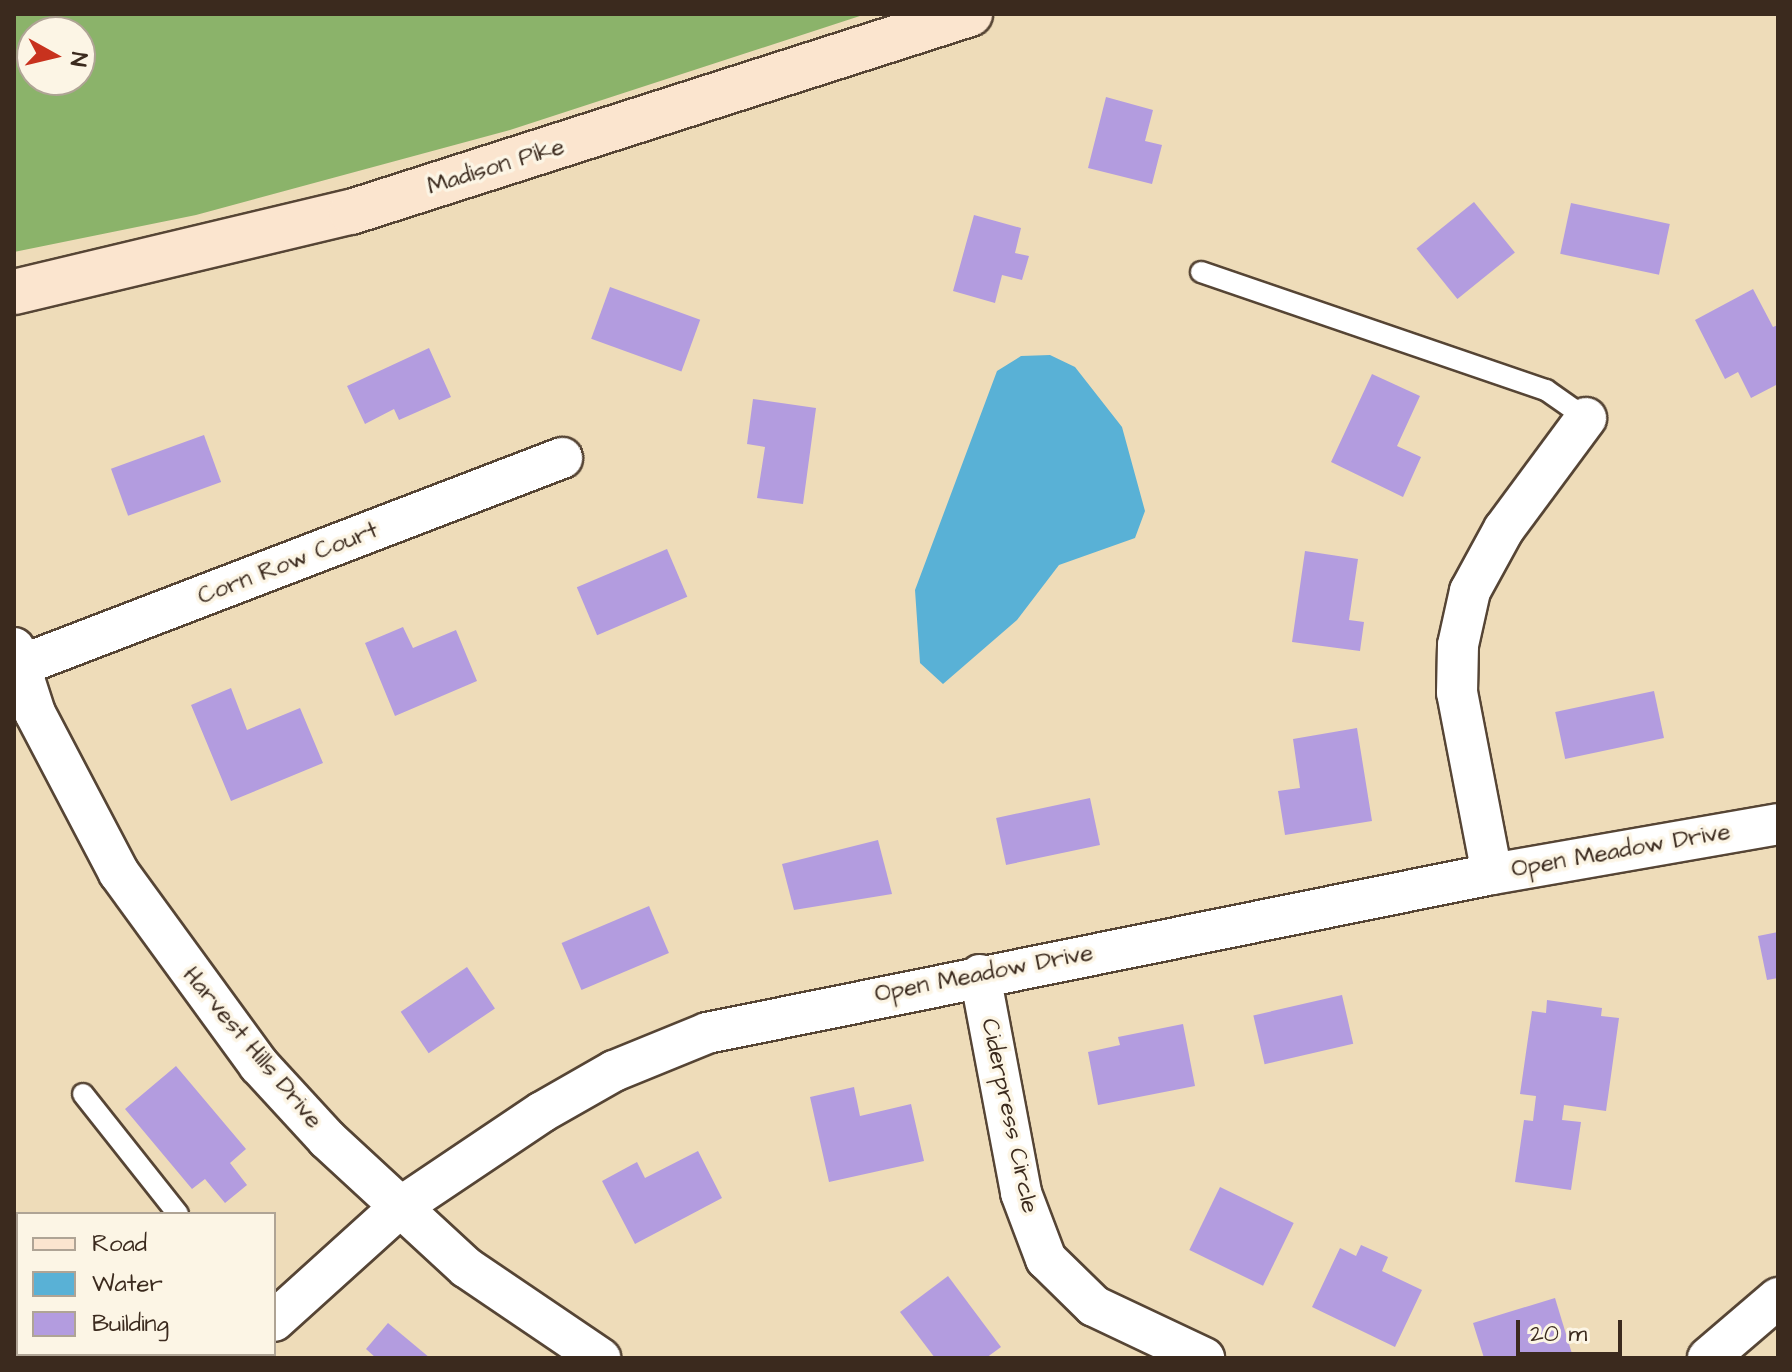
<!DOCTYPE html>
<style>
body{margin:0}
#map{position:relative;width:1792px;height:1372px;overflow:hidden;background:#eedcb9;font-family:"Architects Daughter",sans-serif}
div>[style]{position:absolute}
.forest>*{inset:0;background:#8bb36a}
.water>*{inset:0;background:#59b1d6}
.building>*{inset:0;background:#b39cdf;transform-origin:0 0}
.roads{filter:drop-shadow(2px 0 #564535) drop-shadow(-2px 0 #564535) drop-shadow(0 2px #564535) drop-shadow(0 -2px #564535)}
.lane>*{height:20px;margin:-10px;padding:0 10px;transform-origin:10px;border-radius:10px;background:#fff}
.street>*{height:40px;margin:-20px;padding:0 20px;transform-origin:20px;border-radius:20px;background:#fff}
.secondary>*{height:44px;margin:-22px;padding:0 22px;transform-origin:22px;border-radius:22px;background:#fbe5cf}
span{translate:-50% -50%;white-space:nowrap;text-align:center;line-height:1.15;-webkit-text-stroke:7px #fcf5e5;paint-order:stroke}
.street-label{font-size:24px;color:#3b2a1e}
.frame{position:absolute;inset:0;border:16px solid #3b2a1e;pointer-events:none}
.legend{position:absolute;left:16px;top:1212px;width:260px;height:144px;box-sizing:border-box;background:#fcf5e5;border:2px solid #afa495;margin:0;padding:10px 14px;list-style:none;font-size:24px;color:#3b2a1e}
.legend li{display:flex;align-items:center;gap:16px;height:40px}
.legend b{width:40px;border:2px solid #afa495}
.north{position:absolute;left:16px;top:16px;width:80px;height:80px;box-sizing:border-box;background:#fcf5e5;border:2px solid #afa495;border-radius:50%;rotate:98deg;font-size:22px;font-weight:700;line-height:32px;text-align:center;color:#3b2a1e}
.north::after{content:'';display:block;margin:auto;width:28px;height:36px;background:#c8321e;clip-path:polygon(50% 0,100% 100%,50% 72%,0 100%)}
.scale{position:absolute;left:1516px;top:1320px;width:106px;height:36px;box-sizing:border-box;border:4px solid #3b2a1e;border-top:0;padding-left:10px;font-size:24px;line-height:28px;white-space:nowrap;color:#3b2a1e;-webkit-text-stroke:6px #fcf5e5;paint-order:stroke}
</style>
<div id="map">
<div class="forest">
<i style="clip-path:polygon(evenodd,14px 14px,866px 14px,510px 130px,196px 215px,14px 252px,14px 14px,32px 32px,80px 32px,80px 80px,32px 80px,32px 32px)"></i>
</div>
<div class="water">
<i style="clip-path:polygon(1050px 355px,1075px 367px,1122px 427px,1145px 511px,1135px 538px,1059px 565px,1017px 620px,943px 684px,920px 663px,915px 590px,997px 371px,1021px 356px)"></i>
</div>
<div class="building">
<i style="clip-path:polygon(1106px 97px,1153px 110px,1145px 141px,1162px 145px,1152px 184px,1088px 168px)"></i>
<i style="left:1474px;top:202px;width:65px;height:74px;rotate:51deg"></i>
<i style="left:1571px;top:203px;width:101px;height:52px;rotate:12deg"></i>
<i style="clip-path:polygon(974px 215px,1021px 228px,1015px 253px,1029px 256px,1022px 280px,1002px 275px,995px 303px,953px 291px)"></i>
<i style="left:610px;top:287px;width:96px;height:55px;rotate:20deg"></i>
<i style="clip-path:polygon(1753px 289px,1773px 327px,1778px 325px,1778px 384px,1751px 398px,1738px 372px,1725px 379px,1695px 320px)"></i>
<i style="clip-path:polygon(429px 348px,451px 397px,399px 420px,394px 409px,365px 424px,347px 386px)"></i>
<i style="clip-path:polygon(1372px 374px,1420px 396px,1397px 446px,1421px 457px,1403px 497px,1331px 462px)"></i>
<i style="clip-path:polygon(753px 399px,816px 408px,803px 504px,757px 498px,765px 447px,747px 444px)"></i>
<i style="left:204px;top:435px;width:50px;height:99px;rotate:70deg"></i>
<i style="left:667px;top:549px;width:52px;height:98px;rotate:67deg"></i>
<i style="clip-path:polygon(1305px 551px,1358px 559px,1349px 620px,1364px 622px,1360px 651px,1292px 642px)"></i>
<i style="clip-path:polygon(403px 627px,413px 648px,456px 630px,477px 681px,395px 716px,365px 643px)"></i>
<i style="clip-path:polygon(231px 688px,247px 730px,300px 708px,323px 763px,231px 801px,191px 705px)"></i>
<i style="left:1654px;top:691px;width:48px;height:101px;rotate:78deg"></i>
<i style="clip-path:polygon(1357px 728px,1372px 821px,1285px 835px,1278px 791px,1300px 788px,1293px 739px)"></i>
<i style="left:1090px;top:798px;width:48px;height:96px;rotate:78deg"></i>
<i style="clip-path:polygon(878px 840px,892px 894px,794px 910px,782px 864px)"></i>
<i style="left:649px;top:906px;width:51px;height:95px;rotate:67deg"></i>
<i style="clip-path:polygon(1778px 932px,1778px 978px,1767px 980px,1758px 936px)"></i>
<i style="left:467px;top:967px;width:50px;height:80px;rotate:56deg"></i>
<i style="left:1342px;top:995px;width:50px;height:91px;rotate:77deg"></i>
<i style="clip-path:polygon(1547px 1000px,1602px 1008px,1601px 1016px,1619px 1018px,1606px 1111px,1564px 1105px,1562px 1120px,1581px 1122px,1571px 1190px,1515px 1182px,1524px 1120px,1533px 1121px,1536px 1096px,1520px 1094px,1532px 1011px,1546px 1013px)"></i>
<i style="clip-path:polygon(1183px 1024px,1195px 1086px,1098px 1105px,1088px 1052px,1120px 1045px,1118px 1037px)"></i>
<i style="clip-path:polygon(176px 1066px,246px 1149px,230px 1163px,247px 1185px,225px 1203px,205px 1179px,192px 1189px,125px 1109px)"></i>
<i style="clip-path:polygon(854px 1087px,860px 1116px,911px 1104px,924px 1161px,829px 1182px,810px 1097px)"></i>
<i style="clip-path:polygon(698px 1151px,722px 1198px,635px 1244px,602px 1181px,637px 1162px,645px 1178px)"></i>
<i style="left:1220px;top:1187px;width:82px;height:70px;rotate:26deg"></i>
<i style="clip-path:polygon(1361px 1245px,1388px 1257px,1382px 1271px,1422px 1290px,1395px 1347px,1312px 1307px,1340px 1248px,1356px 1256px)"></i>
<i style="clip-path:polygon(948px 1276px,1001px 1347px,986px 1358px,935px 1358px,900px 1312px)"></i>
<i style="clip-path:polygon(1555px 1298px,1573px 1357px,1484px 1358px,1473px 1323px)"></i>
<i style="clip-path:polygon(388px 1323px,430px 1358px,376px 1358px,366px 1349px)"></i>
</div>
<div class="roads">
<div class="lane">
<i style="left:1201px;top:272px;width:365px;rotate:18.9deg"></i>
<i style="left:1546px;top:390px;width:49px;rotate:35deg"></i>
<i style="left:83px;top:1094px;width:153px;rotate:51.6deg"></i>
</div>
<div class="street">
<i style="left:14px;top:648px;width:68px;rotate:72.1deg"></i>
<i style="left:35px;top:713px;width:181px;rotate:62.3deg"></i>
<i style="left:119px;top:873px;width:238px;rotate:53.9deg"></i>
<i style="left:259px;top:1065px;width:100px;rotate:47.4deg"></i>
<i style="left:327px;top:1139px;width:190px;rotate:42.7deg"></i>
<i style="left:467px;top:1268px;width:161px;rotate:34.1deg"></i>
<i style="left:14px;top:668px;width:587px;rotate:-20.97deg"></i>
<i style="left:1492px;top:874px;width:184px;rotate:-100.9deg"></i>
<i style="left:1457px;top:693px;width:48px;rotate:-88.8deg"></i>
<i style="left:1458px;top:645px;width:55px;rotate:-77.5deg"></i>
<i style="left:1470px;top:591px;width:71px;rotate:-61.3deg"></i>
<i style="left:1504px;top:529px;width:138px;rotate:-53.5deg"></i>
<i style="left:980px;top:975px;width:222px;rotate:79.3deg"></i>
<i style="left:1021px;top:1193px;width:71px;rotate:69.3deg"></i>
<i style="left:1046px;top:1259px;width:67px;rotate:44.4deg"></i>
<i style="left:1094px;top:1306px;width:122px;rotate:25.3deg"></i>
<i style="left:274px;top:1321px;width:169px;rotate:-42.1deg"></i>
<i style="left:399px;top:1208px;width:172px;rotate:-33.9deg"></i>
<i style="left:542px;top:1112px;width:83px;rotate:-29.7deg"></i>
<i style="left:614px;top:1071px;width:100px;rotate:-22.2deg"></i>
<i style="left:707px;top:1033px;width:801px;rotate:-11.45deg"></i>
<i style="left:1492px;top:874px;width:290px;rotate:-9.9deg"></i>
<i style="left:233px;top:1358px;width:6px;rotate:-39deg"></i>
<i style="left:1708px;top:1358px;width:92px;rotate:-40.6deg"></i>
</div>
<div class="secondary">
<i style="left:14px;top:292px;width:346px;rotate:-13.4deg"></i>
<i style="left:351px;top:212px;width:650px;rotate:-17.74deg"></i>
</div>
</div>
<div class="street-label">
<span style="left:496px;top:167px;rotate:-17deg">Madison Pike</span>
<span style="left:288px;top:564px;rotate:-21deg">Corn Row Court</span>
<span style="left:1621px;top:851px;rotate:-10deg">Open Meadow Drive</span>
<span style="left:984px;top:974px;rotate:-11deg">Open Meadow Drive</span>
<span style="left:252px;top:1048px;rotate:50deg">Harvest Hills Drive</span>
<span style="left:1009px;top:1116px;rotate:78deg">Ciderpress Circle</span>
</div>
<div class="frame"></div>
<ul class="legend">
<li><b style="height:10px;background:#fbe5cf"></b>Road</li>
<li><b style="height:22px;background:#59b1d6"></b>Water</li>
<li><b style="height:22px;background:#b39cdf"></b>Building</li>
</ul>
<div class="north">N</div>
<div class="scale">20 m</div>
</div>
